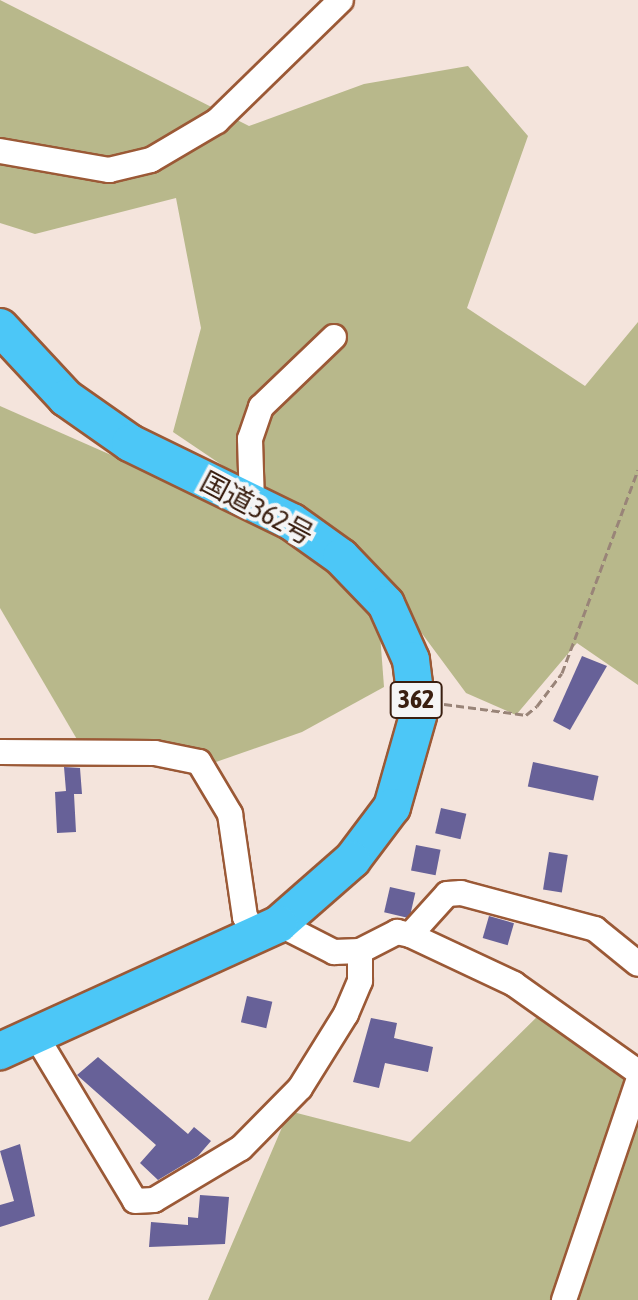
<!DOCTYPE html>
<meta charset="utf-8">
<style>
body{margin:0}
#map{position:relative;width:638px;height:1300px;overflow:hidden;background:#f4e4dc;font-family:"Asap Condensed","Noto Sans JP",sans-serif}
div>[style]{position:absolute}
.green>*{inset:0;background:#b8b88b}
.building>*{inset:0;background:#676198;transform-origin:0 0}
.path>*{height:3px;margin-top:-1.5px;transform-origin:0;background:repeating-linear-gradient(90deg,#998478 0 8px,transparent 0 12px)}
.roads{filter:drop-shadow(2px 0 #9b5936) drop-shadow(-2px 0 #9b5936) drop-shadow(0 2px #9b5936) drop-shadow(0 -2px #9b5936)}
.minor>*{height:24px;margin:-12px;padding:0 12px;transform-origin:12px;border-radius:12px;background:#fff}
.highway>*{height:36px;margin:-18px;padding:0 18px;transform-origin:18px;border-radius:18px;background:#4cc7f7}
span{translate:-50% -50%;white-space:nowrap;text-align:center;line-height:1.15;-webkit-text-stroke:8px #f5f5f5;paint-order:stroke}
.shield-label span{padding:2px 6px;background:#f5f5f5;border:2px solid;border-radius:6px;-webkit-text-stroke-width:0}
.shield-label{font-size:26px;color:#3a1f10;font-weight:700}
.street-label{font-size:28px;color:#3a1f10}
</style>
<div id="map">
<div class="green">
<i style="clip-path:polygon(0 0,249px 126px,364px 84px,468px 66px,528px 136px,467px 308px,585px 386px,638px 322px,638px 685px,577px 643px,516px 715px,466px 693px,372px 566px,173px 432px,201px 328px,176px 198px,35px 234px,0 223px)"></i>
<i style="clip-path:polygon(0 406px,229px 507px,323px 562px,379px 621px,384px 687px,302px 732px,216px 762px,85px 753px,0 608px)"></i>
<i style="clip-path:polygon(547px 1007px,638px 1083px,638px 1300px,208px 1300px,289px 1111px,410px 1142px)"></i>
</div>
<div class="building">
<i style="clip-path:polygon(582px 656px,607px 666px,570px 730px,553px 721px)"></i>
<i style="left:533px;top:762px;width:67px;height:25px;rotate:12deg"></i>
<i style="clip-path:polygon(64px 767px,80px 768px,82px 794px,74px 794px,76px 832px,57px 833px,55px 792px,66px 791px)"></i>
<i style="left:441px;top:808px;width:26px;height:26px;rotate:13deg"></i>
<i style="left:416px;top:845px;width:25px;height:26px;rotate:11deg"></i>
<i style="left:549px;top:852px;width:19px;height:38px;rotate:9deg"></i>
<i style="left:390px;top:887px;width:26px;height:26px;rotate:13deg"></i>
<i style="left:489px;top:916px;width:26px;height:23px;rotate:16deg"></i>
<i style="left:247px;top:996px;width:26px;height:27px;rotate:13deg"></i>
<i style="clip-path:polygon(371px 1018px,397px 1023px,394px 1038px,433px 1047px,428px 1072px,385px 1063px,379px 1088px,353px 1082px)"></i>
<i style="clip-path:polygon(98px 1057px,188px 1134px,194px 1127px,211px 1141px,198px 1156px,158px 1180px,140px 1163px,156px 1145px,77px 1075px)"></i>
<i style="clip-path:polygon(20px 1144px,35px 1216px,0 1227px,0 1205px,14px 1201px,0 1151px)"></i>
<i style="clip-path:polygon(200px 1195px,229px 1197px,225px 1244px,149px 1247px,151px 1222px,188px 1225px,188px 1217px,198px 1218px)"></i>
</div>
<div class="path">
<i style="left:444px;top:704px;width:83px;rotate:7.6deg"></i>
<i style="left:526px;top:715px;width:14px;rotate:-39deg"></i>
<i style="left:537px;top:706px;width:41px;rotate:-52.9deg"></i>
<i style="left:562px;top:673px;width:217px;rotate:-69.5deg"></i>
</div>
<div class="roads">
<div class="minor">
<i style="left:0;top:151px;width:111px;rotate:9.9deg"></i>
<i style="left:109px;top:170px;width:43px;rotate:-13.4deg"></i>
<i style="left:151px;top:160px;width:77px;rotate:-30.6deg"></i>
<i style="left:217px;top:121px;width:173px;rotate:-44.3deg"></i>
<i style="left:252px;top:503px;width:64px;rotate:-91.8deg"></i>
<i style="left:250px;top:439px;width:34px;rotate:-71deg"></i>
<i style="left:261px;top:407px;width:101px;rotate:-43.8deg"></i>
<i style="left:0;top:752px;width:155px;rotate:0.4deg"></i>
<i style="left:155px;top:753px;width:45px;rotate:11.6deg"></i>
<i style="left:199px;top:762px;width:61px;rotate:59.2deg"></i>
<i style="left:230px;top:814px;width:104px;rotate:81.7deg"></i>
<i style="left:245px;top:917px;width:24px;rotate:54deg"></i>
<i style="left:279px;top:924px;width:62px;rotate:27deg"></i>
<i style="left:334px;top:952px;width:26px;rotate:-2deg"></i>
<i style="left:360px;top:951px;width:42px;rotate:-27.2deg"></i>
<i style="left:397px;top:932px;width:13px;rotate:13deg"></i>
<i style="left:410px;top:935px;width:115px;rotate:25.2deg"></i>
<i style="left:514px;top:984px;width:152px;rotate:35.4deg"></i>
<i style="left:410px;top:935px;width:55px;rotate:-47.9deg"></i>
<i style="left:447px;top:894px;width:14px;rotate:-4deg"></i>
<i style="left:461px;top:893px;width:139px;rotate:15deg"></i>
<i style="left:595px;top:929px;width:55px;rotate:39.1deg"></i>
<i style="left:36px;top:1036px;width:192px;rotate:59deg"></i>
<i style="left:135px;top:1201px;width:19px;rotate:-3deg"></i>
<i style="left:154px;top:1200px;width:101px;rotate:-30.9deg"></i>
<i style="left:241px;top:1148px;width:84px;rotate:-45.5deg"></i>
<i style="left:300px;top:1088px;width:87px;rotate:-58.1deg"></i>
<i style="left:346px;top:1014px;width:36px;rotate:-67deg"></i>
<i style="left:360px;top:981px;width:30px;rotate:-90deg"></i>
<i style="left:564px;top:1300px;width:231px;rotate:-71.3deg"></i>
</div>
<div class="highway">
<i style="left:0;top:327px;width:97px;rotate:47.1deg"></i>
<i style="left:66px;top:398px;width:78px;rotate:35.1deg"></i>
<i style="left:130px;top:443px;width:180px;rotate:26deg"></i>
<i style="left:292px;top:522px;width:60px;rotate:35.5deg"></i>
<i style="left:341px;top:557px;width:65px;rotate:46.2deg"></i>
<i style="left:386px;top:604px;width:61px;rotate:65.9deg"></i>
<i style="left:411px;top:660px;width:56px;rotate:82.9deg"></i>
<i style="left:418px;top:716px;width:95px;rotate:105.9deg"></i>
<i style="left:392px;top:807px;width:66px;rotate:127deg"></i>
<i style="left:352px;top:860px;width:97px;rotate:138.8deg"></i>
<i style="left:279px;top:924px;width:307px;rotate:155.5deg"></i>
</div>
</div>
<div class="shield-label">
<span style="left:416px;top:700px">362</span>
</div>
<div class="street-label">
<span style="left:257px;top:508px;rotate:28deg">国道362号</span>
</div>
</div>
